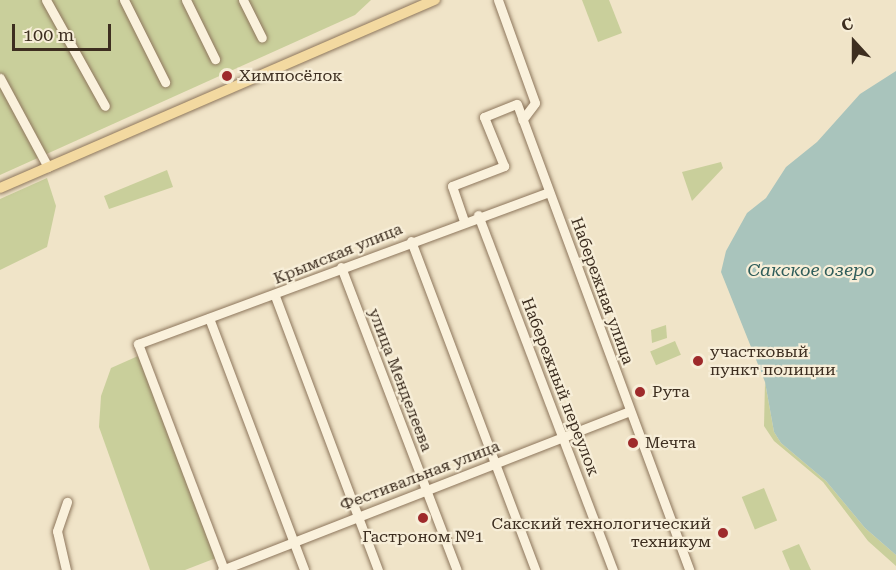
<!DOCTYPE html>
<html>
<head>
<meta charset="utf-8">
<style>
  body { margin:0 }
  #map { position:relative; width:896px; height:570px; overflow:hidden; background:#f0e4c8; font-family:"Roboto Serif",serif }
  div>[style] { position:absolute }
  .green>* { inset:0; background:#c9cf9b; transform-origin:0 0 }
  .water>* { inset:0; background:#a9c4bc }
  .roads { filter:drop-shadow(0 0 2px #8d765c) drop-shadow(0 0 2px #8d765c) }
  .minor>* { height:9px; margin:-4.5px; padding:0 4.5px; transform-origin:4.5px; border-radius:4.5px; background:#faf1dc }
  .major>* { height:10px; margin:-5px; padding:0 5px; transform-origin:5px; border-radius:5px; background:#f3d9a0 }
  .dots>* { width:16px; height:16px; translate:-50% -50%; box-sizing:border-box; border:3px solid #f7eed8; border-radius:50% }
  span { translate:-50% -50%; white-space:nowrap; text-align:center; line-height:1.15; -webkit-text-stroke:4.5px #f7eed8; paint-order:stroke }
  .poi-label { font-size:16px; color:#3d2e20 }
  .left { translate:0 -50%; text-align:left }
  .right { translate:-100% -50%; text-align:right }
  .street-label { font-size:16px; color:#3d2e20 }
  .water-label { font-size:18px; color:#2f5d5a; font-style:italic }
  .north { position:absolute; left:824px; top:12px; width:60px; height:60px; -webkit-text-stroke:4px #f7eed8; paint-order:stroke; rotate:339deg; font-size:16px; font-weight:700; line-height:24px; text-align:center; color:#3d2e20 }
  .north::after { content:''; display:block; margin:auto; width:21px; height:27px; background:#3d2e20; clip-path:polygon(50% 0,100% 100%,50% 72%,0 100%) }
  .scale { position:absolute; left:12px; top:24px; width:99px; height:27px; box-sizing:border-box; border:3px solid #3d2e20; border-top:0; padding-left:8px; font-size:18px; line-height:21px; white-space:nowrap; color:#3d2e20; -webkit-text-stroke:4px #f7eed8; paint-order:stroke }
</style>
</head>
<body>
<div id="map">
  <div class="green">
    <div style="clip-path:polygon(0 0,371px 0,355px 15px,0 175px)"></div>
    <div style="clip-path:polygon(582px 0,609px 0,622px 33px,598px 42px)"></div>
    <div style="clip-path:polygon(721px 162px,723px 168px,692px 201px,682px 172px)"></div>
    <div style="clip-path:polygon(167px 170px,173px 187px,109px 209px,104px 196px)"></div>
    <div style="clip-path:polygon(47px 178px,56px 206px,47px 247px,0 270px,0 199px)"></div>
    <div style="clip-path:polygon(666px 325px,667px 338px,652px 343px,651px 330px)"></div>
    <div style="left:675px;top:341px;width:15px;height:27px;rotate:67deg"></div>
    <div style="clip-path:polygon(138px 356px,216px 558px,185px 570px,150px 570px,99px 427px,101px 396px,111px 368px)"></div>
    <div style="clip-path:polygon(765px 382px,774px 432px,781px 443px,826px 481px,865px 528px,896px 555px,896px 566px,868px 541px,823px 482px,774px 441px,764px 426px)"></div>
    <div style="left:764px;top:488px;width:35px;height:24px;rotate:68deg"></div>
    <div style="clip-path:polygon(799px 544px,811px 570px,790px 570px,782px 551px)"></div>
  </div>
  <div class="water">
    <div style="clip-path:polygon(896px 71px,896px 555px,865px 528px,826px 481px,781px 443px,774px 432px,765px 382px,721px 272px,726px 251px,747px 213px,766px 198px,786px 167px,817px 142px,860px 94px)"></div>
  </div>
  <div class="roads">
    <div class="minor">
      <div style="left:46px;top:0;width:121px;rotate:60.9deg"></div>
      <div style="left:124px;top:0;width:92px;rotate:63.4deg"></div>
      <div style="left:186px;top:0;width:66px;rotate:63.8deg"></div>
      <div style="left:243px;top:0;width:42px;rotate:63.4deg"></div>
      <div style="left:498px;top:0;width:109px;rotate:70.2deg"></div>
      <div style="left:535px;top:103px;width:21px;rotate:127deg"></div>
      <div style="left:0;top:78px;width:101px;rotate:61.7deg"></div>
      <div style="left:478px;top:215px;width:380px;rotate:69.2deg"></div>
      <div style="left:464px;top:221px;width:37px;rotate:-109deg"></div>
      <div style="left:452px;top:186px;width:56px;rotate:-21deg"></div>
      <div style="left:504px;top:166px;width:53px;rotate:-112.2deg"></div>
      <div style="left:484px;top:117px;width:35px;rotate:-22deg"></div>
      <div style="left:517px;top:104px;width:497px;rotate:69.7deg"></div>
      <div style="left:411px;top:241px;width:352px;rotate:69.3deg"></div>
      <div style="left:341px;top:267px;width:324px;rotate:69.1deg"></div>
      <div style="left:275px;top:296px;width:293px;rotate:69.4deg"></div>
      <div style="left:209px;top:318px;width:269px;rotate:69.3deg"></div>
      <div style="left:66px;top:570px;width:40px;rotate:-103deg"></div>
      <div style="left:57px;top:531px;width:31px;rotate:-71deg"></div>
      <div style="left:222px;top:570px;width:437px;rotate:-21.3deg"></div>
      <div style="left:224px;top:570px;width:242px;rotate:-110.8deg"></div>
      <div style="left:138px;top:344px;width:438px;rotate:-20.3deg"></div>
    </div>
    <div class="major">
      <div style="left:0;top:188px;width:474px;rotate:-23.4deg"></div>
    </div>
  </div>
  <div class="dots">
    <div style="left:227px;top:76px;background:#9e2a2b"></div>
    <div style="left:698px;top:361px;background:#9e2a2b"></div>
    <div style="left:640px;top:392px;background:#9e2a2b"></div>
    <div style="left:633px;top:443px;background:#9e2a2b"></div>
    <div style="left:423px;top:518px;background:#9e2a2b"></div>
    <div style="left:723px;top:533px;background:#9e2a2b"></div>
  </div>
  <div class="poi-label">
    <span class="left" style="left:239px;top:76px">Химпосёлок</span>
    <span class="left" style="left:710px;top:361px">участковый<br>пункт полиции</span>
    <span class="left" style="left:652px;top:392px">Рута</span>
    <span class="left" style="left:645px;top:443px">Мечта</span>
    <span class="right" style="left:711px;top:533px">Сакский технологический<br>техникум</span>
    <span style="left:423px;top:537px">Гастроном №1</span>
  </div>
  <div class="street-label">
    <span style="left:338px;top:254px;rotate:-22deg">Крымская улица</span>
    <span style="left:602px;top:291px;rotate:70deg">Набережная улица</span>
    <span style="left:400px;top:380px;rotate:69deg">улица Менделеева</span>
    <span style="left:560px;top:387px;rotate:69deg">Набережный переулок</span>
    <span style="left:420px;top:476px;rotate:-21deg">Фестивальная улица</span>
  </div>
  <div class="water-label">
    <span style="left:811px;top:270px">Сакское озеро</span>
  </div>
  <div class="north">С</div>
  <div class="scale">100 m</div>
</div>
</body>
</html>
